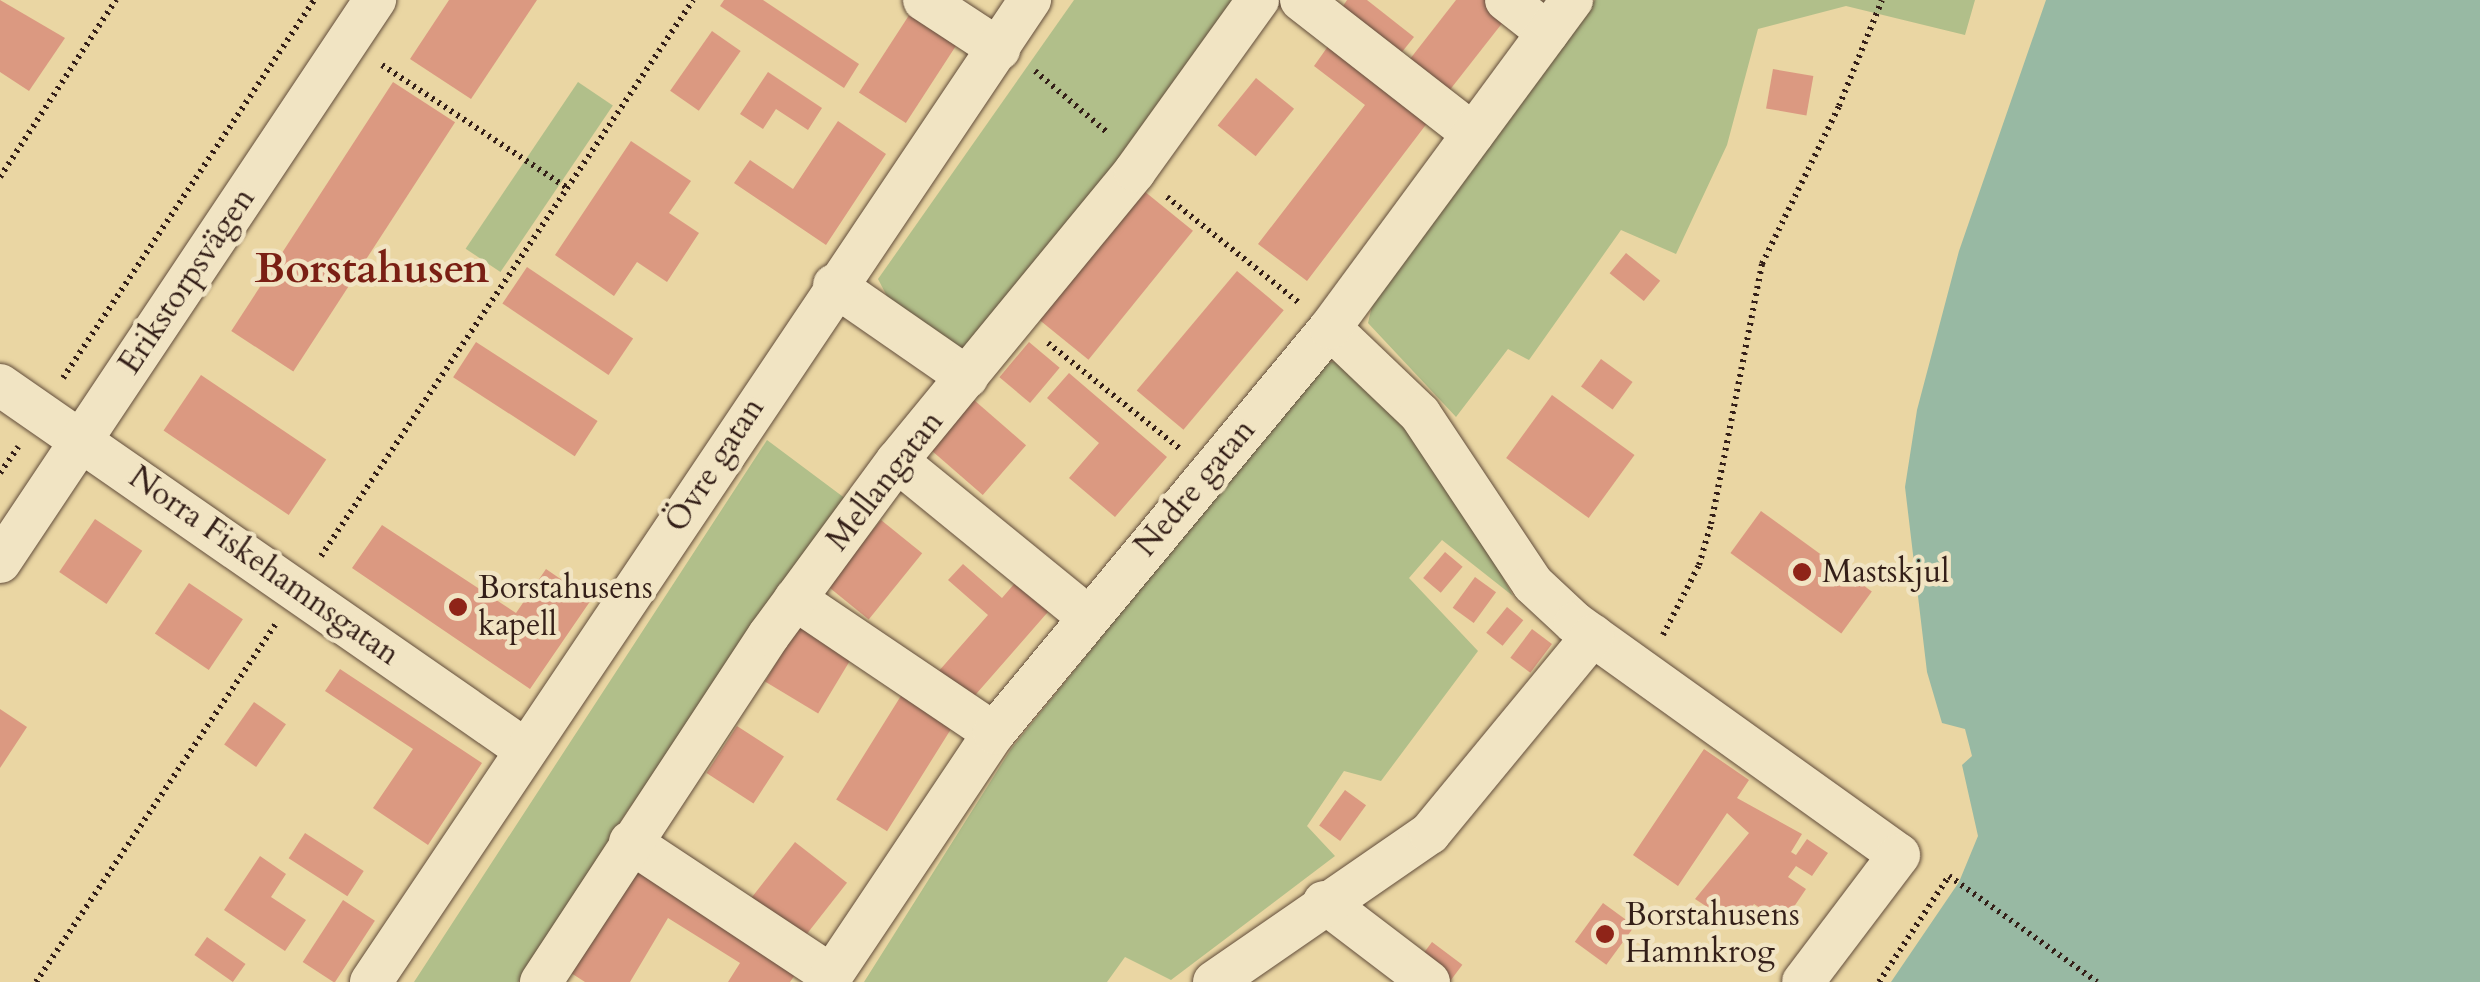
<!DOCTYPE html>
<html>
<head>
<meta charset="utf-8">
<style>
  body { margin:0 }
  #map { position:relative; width:2480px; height:982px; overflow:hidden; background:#ead6a3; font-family:Cardo,serif }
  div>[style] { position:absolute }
  .green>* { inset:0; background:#b1bf8a; transform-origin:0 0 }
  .water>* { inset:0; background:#98b9a3 }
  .building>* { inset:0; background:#db9981; transform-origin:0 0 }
  .path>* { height:6px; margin-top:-3px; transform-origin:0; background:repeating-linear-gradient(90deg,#341f18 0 2.5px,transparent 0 7.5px) }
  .roads { filter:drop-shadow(0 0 2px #624d3b) drop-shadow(0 0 2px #624d3b) }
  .minor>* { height:42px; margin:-21px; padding:0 21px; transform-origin:21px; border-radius:21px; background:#f1e4c3 }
  .dots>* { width:28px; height:28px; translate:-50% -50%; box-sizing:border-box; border:5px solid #f1e4c3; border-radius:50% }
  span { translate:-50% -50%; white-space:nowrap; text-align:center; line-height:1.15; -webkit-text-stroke:9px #f1e4c3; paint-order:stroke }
  .street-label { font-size:32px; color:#341f18 }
  .poi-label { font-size:32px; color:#341f18 }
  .left { translate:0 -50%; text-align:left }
  .district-label { font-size:42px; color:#7a1f14; font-weight:700 }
</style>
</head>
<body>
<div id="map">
  <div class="green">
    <div style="clip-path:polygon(1074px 0,1237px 0,988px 342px,964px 351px,890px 302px,878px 279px)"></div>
    <div style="clip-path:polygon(1595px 0,1975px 0,1965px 35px,1846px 6px,1758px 29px,1727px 145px,1676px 254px,1621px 230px,1529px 360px,1508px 349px,1456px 417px,1368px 323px,1375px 293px)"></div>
    <div style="left:578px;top:82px;width:42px;height:201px;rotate:34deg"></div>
    <div style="clip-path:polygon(1342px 361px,1372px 383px,1469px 515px,1513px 596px,1442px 540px,1409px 578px,1478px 651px,1381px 781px,1344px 771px,1307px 826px,1335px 856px,1171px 980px,1125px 957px,1107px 982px,864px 982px,1011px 749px,1322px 363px)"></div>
    <div style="clip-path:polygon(767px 440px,846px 499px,626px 813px,518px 982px,414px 982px)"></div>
  </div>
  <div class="water">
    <div style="clip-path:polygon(2046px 0,2480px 0,2480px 982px,1891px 982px,1959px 882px,1978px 836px,1962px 765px,1972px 756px,1965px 729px,1942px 723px,1927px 672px,1905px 487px,1917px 410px,1959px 251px)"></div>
  </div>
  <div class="building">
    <div style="clip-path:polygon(0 0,65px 38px,29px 91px,0 72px)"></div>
    <div style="clip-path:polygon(449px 0,537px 0,471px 99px,410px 59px)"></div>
    <div style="clip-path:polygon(724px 0,763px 0,859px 64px,844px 88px,720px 6px)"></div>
    <div style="clip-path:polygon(1347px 0,1367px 0,1414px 37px,1398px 57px,1339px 12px)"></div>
    <div style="clip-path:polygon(1456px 0,1486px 0,1507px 17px,1449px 91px,1410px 59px)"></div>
    <div style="left:915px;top:6px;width:56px;height:103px;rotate:33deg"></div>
    <div style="left:712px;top:31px;width:35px;height:73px;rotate:35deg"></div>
    <div style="clip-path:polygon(1331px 42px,1431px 118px,1307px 281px,1258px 244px,1365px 105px,1314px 66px)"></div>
    <div style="left:1773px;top:69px;width:41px;height:40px;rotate:10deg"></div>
    <div style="clip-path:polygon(768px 72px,822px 108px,808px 130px,776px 109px,763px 129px,740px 114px)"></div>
    <div style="left:1256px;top:78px;width:49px;height:61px;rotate:39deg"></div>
    <div style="left:393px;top:82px;width:74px;height:297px;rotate:33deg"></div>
    <div style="clip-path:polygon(838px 121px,886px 154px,826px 245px,734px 183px,750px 160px,793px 189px)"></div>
    <div style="clip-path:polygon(631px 141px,691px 181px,669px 213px,699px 233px,667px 282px,637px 262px,614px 296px,555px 255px)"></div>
    <div style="left:1144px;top:191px;width:63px;height:166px;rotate:39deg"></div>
    <div style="left:1626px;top:253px;width:44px;height:26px;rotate:39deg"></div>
    <div style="left:527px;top:267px;width:128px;height:44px;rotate:34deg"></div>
    <div style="left:1237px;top:271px;width:61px;height:156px;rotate:40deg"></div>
    <div style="left:476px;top:342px;width:145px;height:42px;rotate:33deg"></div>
    <div style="left:1029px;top:342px;width:40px;height:46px;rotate:40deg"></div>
    <div style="left:1601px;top:359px;width:39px;height:34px;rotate:36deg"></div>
    <div style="clip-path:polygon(1069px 373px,1167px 457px,1115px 517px,1069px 478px,1099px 443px,1047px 398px)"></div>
    <div style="left:201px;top:375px;width:151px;height:67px;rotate:34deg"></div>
    <div style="left:1552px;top:395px;width:102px;height:78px;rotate:36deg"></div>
    <div style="left:974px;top:400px;width:69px;height:66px;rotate:41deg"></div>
    <div style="left:1761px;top:511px;width:137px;height:52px;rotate:36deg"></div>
    <div style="left:95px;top:519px;width:57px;height:64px;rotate:34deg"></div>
    <div style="left:881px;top:520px;width:53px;height:85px;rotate:39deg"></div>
    <div style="clip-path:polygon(382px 525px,516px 613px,546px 569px,591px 600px,530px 689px,352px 568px)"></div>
    <div style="left:1445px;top:552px;width:23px;height:34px;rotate:40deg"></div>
    <div style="clip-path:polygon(963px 564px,1002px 598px,1021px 576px,1054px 605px,970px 701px,938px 672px,988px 615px,948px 580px)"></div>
    <div style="left:1475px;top:577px;width:26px;height:38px;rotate:36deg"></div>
    <div style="left:189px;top:583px;width:65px;height:61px;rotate:34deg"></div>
    <div style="left:1507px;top:607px;width:21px;height:33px;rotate:39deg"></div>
    <div style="left:799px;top:625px;width:62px;height:66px;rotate:31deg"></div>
    <div style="left:1532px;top:629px;width:25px;height:36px;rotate:37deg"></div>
    <div style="clip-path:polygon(340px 669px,482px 763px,428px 845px,373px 808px,413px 749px,325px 691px)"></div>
    <div style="left:904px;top:691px;width:60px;height:128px;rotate:32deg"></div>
    <div style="left:254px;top:702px;width:39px;height:52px;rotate:35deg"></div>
    <div style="clip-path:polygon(0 709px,27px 727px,0 768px)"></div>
    <div style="left:737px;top:726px;width:56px;height:56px;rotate:33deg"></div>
    <div style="clip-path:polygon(1704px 749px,1749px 780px,1737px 798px,1802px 834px,1791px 852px,1796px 855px,1807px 839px,1828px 853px,1812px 876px,1796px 866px,1788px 877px,1806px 889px,1783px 923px,1754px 904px,1738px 927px,1695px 899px,1749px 833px,1727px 813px,1678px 886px,1633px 855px)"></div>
    <div style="left:1345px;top:790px;width:26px;height:44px;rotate:36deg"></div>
    <div style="left:305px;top:833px;width:70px;height:30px;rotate:33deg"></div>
    <div style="left:795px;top:842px;width:66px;height:71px;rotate:38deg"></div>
    <div style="clip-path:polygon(260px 856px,286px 874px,271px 897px,306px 920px,285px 951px,224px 910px)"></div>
    <div style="clip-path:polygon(635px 865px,799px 969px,790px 982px,728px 982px,740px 963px,668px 918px,630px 982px,585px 982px,571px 973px)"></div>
    <div style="left:343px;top:900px;width:38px;height:74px;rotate:33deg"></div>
    <div style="left:1603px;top:903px;width:39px;height:48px;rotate:36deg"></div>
    <div style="left:207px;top:937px;width:47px;height:22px;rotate:35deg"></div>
    <div style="left:1432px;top:942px;width:38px;height:24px;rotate:37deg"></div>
  </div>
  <div class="path">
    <div style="left:382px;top:65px;width:222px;rotate:33.6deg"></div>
    <div style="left:1035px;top:71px;width:97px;rotate:40.4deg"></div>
    <div style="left:0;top:177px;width:212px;rotate:-56.8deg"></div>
    <div style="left:1167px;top:197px;width:168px;rotate:38.7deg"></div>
    <div style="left:1048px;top:343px;width:168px;rotate:38.7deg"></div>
    <div style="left:63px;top:378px;width:454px;rotate:-56.4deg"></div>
    <div style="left:0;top:473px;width:32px;rotate:-55deg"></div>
    <div style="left:321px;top:556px;width:669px;rotate:-56.21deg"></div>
    <div style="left:1663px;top:635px;width:79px;rotate:-62.8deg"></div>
    <div style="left:1699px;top:565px;width:43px;rotate:-73.7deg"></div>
    <div style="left:1711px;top:524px;width:265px;rotate:-78.9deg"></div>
    <div style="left:1762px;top:264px;width:176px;rotate:-64deg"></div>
    <div style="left:1839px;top:106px;width:114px;rotate:-67.9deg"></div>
    <div style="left:36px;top:982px;width:430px;rotate:-56.2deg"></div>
    <div style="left:1879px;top:982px;width:127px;rotate:-56.6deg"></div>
    <div style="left:1949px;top:876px;width:182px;rotate:35.6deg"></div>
  </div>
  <div class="roads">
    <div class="minor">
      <div style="left:924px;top:0;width:90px;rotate:33.2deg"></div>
      <div style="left:1301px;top:0;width:218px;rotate:37.9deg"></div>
      <div style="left:1506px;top:0;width:53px;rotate:38.2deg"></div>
      <div style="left:834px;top:285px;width:162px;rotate:34.7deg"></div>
      <div style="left:1330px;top:328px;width:124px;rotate:43.7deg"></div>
      <div style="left:1420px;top:414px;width:204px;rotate:56.4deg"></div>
      <div style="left:1533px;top:584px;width:57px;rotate:42.9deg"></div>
      <div style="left:1575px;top:623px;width:398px;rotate:35.6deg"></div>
      <div style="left:1899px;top:855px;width:159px;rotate:127.1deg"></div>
      <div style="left:0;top:385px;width:640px;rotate:34.76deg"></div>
      <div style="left:897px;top:461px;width:245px;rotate:39.2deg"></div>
      <div style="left:0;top:562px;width:676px;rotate:-56.29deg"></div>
      <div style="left:795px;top:599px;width:240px;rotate:34deg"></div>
      <div style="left:630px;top:842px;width:241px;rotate:33.5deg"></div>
      <div style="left:1324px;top:902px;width:132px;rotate:37.3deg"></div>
      <div style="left:371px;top:982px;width:1183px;rotate:-56.14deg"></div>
      <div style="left:541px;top:982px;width:415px;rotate:-56.7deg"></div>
      <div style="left:769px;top:635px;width:216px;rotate:-53.7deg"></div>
      <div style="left:897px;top:461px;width:375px;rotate:-50.6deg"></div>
      <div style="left:1135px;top:171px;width:211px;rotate:-54.3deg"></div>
      <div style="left:827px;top:982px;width:300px;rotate:-56.2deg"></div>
      <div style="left:994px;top:733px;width:526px;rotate:-50.32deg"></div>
      <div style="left:1330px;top:328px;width:408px;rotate:-53.6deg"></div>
      <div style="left:1214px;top:982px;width:262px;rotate:-34.6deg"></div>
      <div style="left:1430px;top:833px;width:256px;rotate:-50.5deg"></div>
    </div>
  </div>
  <div class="dots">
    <div style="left:1802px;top:572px;background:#8f2418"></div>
    <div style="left:458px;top:607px;background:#8f2418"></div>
    <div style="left:1605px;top:934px;background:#8f2418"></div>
  </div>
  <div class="street-label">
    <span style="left:187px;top:281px;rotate:-56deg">Erikstorpsvägen</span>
    <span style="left:715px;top:465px;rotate:-57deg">Övre gatan</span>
    <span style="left:885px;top:481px;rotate:-52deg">Mellangatan</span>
    <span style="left:1195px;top:488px;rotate:-50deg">Nedre gatan</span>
    <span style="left:264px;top:566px;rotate:35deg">Norra Fiskehamnsgatan</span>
  </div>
  <div class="poi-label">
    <span class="left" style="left:1822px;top:572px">Mastskjul</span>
    <span class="left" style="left:478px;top:607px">Borstahusens<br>kapell</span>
    <span class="left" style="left:1625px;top:934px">Borstahusens<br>Hamnkrog</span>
  </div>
  <div class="district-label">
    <span style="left:372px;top:269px">Borstahusen</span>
  </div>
</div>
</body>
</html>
